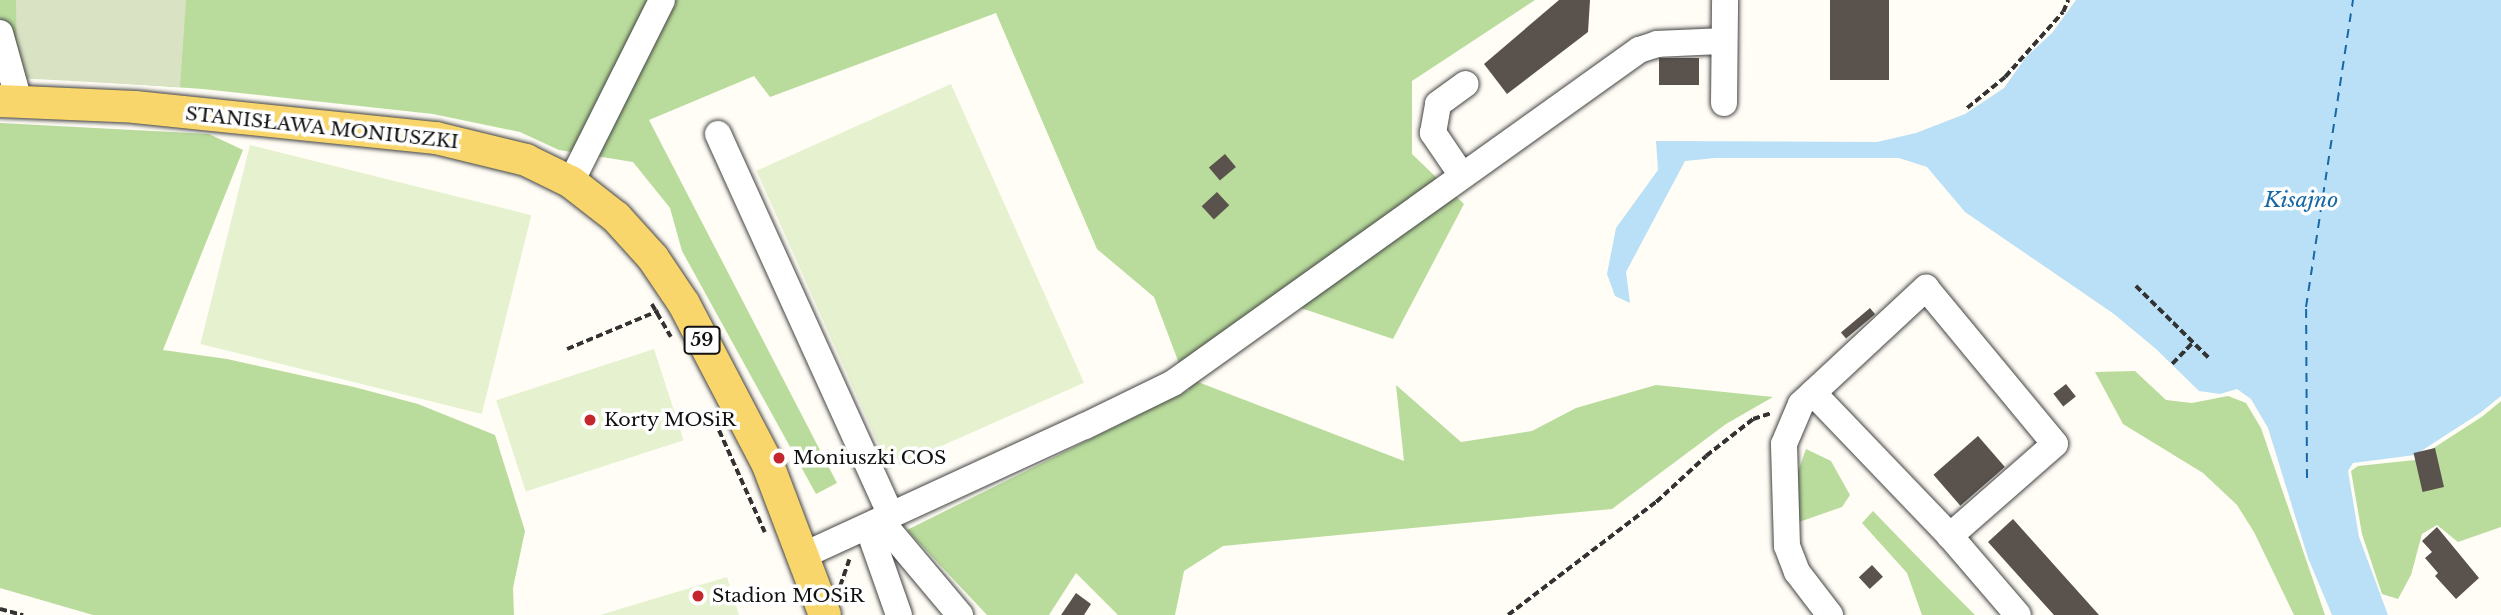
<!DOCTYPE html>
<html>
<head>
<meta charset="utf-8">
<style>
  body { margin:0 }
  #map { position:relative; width:2501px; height:615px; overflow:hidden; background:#fffdf5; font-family:"Libre Baskerville",serif }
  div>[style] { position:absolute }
  .forest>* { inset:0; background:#b9dc9c }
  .cemetery>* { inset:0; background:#d9e3c4 }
  .pitch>* { inset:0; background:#e6f2cf; transform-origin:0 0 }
  .water>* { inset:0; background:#b9e0f7 }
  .ferry>* { height:2px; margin-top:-1px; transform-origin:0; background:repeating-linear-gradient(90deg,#1768a6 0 9px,transparent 0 16px) }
  .building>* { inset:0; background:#5a524d; transform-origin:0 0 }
  .path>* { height:3.5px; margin-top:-1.75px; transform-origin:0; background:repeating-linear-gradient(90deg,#333 0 7px,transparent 0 10.5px) }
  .roads { filter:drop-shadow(0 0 2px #444) drop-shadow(0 0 2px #444) }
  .minor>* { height:26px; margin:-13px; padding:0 13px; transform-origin:13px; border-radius:13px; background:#fff }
  .major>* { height:32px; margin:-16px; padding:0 16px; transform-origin:16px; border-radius:16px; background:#f9d66b }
  .dots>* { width:19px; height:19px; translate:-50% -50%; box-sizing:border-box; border:4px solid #fff; border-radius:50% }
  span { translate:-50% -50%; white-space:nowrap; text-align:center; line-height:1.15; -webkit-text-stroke:7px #fff; paint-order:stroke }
  .shield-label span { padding:2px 5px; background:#fff; border:2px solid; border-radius:5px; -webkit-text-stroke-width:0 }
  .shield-label { font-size:18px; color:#111; font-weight:700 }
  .street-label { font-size:19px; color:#111 }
  .poi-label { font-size:19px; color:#111 }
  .left { translate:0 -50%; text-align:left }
  .water-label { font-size:21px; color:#1768a6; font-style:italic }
</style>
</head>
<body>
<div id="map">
  <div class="forest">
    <div style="clip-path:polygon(0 0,1535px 0,1412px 81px,1412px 154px,1464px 204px,1393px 339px,1295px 306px,1198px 382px,1404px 461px,1396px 385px,1461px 442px,1532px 431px,1576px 408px,1656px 385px,1773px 397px,1726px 424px,1612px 509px,1223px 546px,1184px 571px,1175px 615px,1118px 615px,1076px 573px,1049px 615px,987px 615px,907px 530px,1189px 390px,1154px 297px,1097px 249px,996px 13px,770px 97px,754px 76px,649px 120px,837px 483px,816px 494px,682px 251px,670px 208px,633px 162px,559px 150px,520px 132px,433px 114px,203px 89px,0 75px)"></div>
    <div style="clip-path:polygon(0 123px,209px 134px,243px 150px,163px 350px,227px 359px,354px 387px,418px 404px,495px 435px,525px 531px,513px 588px,514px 615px,93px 615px,0 588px)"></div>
    <div style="clip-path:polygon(2135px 371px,2166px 400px,2192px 403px,2228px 396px,2246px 403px,2261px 428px,2325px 615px,2294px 615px,2254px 532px,2237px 505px,2203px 473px,2123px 424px,2095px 372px)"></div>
    <div style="clip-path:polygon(2501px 401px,2501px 527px,2458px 542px,2437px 525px,2422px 534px,2411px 575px,2398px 599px,2382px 594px,2362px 534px,2351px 471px,2358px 466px,2415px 460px,2483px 416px)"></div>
    <div style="clip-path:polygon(1806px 449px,1831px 461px,1850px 495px,1842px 507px,1799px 522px,1794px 483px)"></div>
    <div style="clip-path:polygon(1873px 511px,1938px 578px,1975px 615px,1922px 615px,1907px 573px,1862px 523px)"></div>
  </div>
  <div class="cemetery">
    <div style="clip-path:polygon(16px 0,186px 0,180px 87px,17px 78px)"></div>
  </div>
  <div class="pitch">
    <div style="left:951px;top:84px;width:327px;height:213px;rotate:66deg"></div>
    <div style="left:250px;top:145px;width:290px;height:205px;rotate:14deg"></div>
    <div style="left:654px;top:349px;width:96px;height:166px;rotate:72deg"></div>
    <div style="clip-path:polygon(727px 577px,739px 615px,600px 615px)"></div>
  </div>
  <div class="water">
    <div style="clip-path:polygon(2076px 0,2501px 0,2501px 396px,2480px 413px,2415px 455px,2353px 463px,2348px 471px,2359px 537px,2388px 615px,2332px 615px,2308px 558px,2268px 428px,2251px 399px,2237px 389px,2220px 394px,2199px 391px,2156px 349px,2114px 314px,1965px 212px,1927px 167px,1899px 158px,1715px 158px,1685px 161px,1626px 272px,1630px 303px,1615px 296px,1607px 274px,1616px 228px,1658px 170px,1656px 141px,1877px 142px,1916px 133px,1965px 114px,2004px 88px,2026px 57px,2052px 33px)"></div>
  </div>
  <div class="ferry">
    <div style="left:2307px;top:478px;width:171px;rotate:-90.3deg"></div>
    <div style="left:2306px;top:307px;width:311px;rotate:-81.3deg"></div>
  </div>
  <div class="building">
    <div style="clip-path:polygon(1559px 0,1590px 0,1588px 32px,1507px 94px,1484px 64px)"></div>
    <div style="left:1830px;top:0;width:59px;height:80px"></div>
    <div style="left:1699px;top:58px;width:27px;height:40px;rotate:90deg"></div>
    <div style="left:1225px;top:154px;width:17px;height:21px;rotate:50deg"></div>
    <div style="left:1217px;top:192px;width:18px;height:21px;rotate:47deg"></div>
    <div style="left:1870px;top:308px;width:8px;height:38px;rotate:50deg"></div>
    <div style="left:2066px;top:384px;width:16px;height:16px;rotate:52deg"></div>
    <div style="left:1978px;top:436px;width:41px;height:59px;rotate:49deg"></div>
    <div style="left:2435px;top:448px;width:40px;height:22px;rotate:77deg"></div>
    <div style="clip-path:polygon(2013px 519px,2099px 615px,2054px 615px,1988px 542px)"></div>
    <div style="clip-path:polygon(2437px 527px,2479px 578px,2456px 599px,2435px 576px,2438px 573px,2425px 558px,2432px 552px,2422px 541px)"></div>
    <div style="left:1872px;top:565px;width:16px;height:18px;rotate:47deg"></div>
    <div style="clip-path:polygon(1076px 593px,1091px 604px,1084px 615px,1061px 615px)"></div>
  </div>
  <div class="path">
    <div style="left:1967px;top:108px;width:49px;rotate:-39.2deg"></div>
    <div style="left:2005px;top:77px;width:87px;rotate:-48.3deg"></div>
    <div style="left:2063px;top:12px;width:13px;rotate:-67deg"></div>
    <div style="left:2136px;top:286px;width:104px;rotate:44.6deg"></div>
    <div style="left:652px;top:304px;width:38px;rotate:60deg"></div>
    <div style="left:567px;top:349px;width:99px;rotate:-22.7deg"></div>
    <div style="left:2172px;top:364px;width:30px;rotate:-46deg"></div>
    <div style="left:715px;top:421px;width:122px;rotate:65.8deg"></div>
    <div style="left:840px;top:586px;width:28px;rotate:-71deg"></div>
    <div style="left:0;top:609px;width:24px;rotate:15deg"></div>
    <div style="left:1508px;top:615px;width:186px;rotate:-37.4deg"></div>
    <div style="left:1656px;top:502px;width:68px;rotate:-42.6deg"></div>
    <div style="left:1706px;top:456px;width:60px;rotate:-38.2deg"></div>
    <div style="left:1753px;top:419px;width:20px;rotate:-18deg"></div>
  </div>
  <div class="roads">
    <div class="minor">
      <div style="left:0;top:33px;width:71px;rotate:74.4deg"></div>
      <div style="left:1724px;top:103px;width:103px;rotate:-89.4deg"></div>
      <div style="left:718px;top:134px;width:419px;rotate:65.6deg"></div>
      <div style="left:1461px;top:174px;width:50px;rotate:-124.3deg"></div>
      <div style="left:1433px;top:133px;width:29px;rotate:-80deg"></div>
      <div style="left:1438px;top:104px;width:34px;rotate:-36deg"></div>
      <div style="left:571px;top:182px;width:203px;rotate:-63.4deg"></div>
      <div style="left:1813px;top:393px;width:198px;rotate:46.2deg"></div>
      <div style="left:1950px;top:536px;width:104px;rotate:49.3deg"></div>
      <div style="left:881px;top:521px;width:123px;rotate:50deg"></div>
      <div style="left:868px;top:527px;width:93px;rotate:70.6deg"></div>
      <div style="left:802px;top:556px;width:311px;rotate:-24.7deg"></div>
      <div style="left:1085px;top:426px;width:98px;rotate:-26deg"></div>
      <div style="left:1173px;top:383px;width:573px;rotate:-35.55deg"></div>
      <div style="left:1639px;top:50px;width:19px;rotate:-18deg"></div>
      <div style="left:1657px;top:44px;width:67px;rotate:-2.6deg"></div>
      <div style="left:1830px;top:615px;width:54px;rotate:-127.5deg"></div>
      <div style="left:1797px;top:572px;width:28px;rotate:-111deg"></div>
      <div style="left:1787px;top:546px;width:102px;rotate:-91.7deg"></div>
      <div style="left:1784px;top:444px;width:43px;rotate:-67deg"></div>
      <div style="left:1801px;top:404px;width:171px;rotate:-42.9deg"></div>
      <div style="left:1926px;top:288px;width:202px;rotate:50.4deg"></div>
      <div style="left:2055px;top:444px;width:140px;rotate:138.8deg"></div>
    </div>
    <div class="major">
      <div style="left:0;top:101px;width:135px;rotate:2.5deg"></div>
      <div style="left:135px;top:107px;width:303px;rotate:5.9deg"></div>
      <div style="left:436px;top:138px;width:93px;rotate:13.7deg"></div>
      <div style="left:526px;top:160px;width:50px;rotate:26.1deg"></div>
      <div style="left:571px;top:182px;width:57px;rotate:37.9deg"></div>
      <div style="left:616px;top:217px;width:55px;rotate:47.9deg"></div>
      <div style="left:653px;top:258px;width:55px;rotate:56deg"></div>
      <div style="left:684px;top:304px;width:182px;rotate:62.4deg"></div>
      <div style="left:768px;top:465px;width:160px;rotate:69.2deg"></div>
    </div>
  </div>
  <div class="dots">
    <div style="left:590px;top:420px;background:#c4262e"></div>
    <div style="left:779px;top:458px;background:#c4262e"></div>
    <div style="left:698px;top:596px;background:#c4262e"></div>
  </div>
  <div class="shield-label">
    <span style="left:702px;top:340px">59</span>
  </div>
  <div class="street-label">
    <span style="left:322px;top:128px;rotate:6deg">STANISŁAWA MONIUSZKI</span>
  </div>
  <div class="poi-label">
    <span class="left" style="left:604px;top:420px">Korty MOSiR</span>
    <span class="left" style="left:793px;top:458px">Moniuszki COS</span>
    <span class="left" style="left:712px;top:596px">Stadion MOSiR</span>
  </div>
  <div class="water-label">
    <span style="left:2301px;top:200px">Kisajno</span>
  </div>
</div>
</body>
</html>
